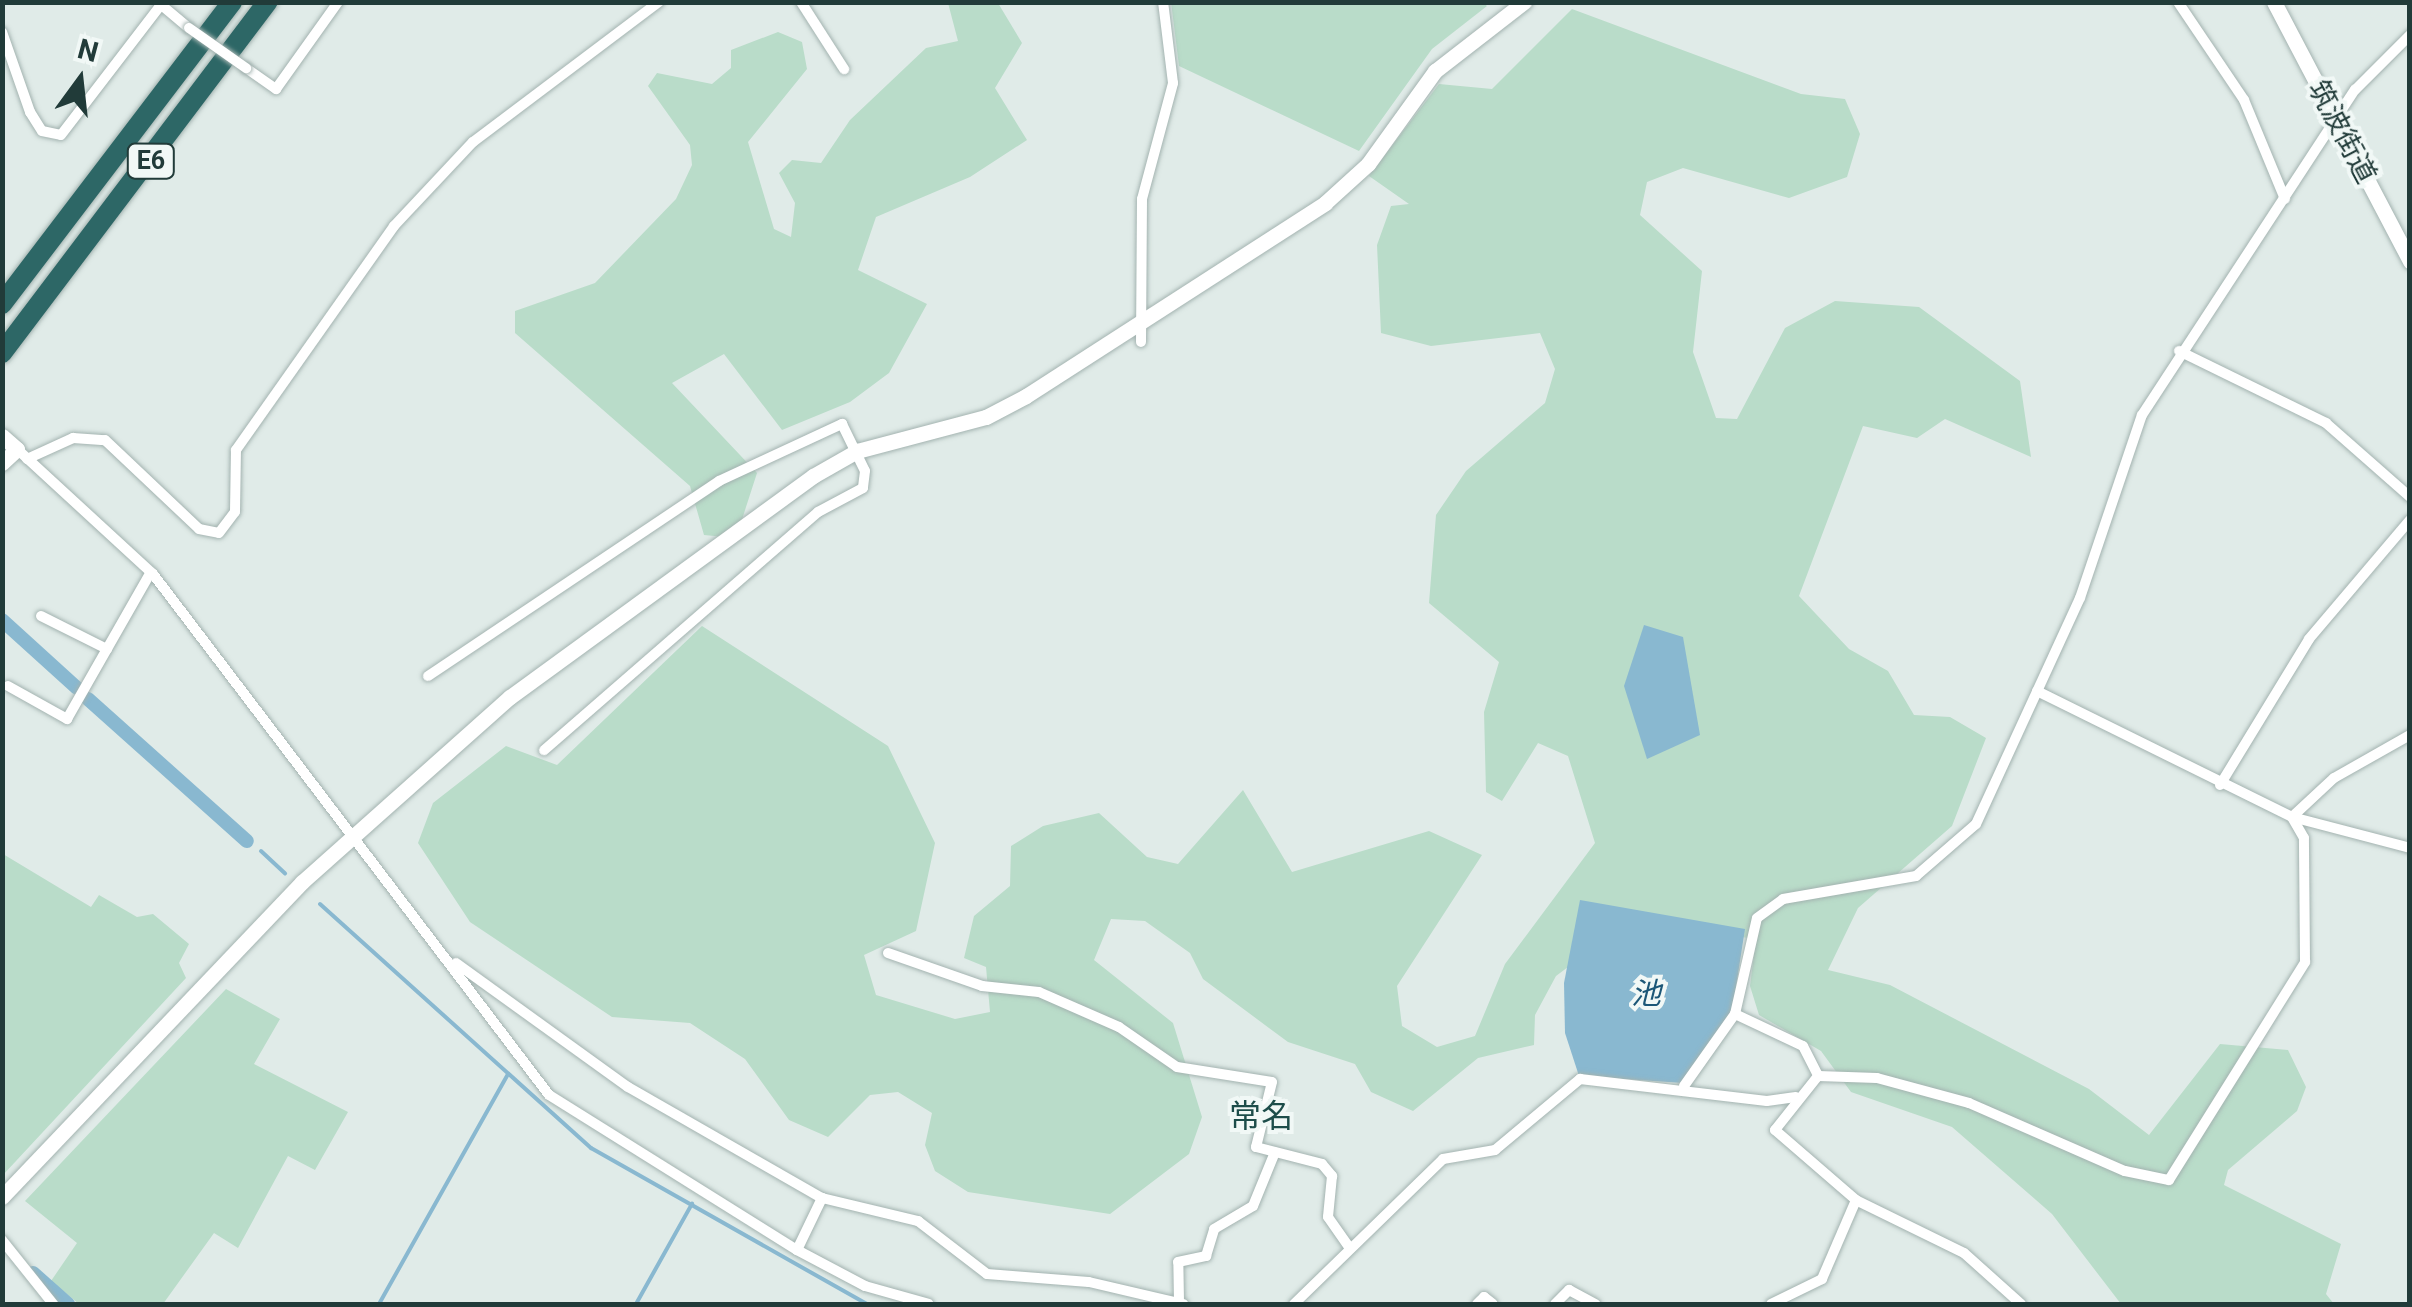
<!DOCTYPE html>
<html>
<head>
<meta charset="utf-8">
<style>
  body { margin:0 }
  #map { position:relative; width:2412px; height:1307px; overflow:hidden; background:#e0ebe8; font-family:Roboto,"Noto Sans JP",sans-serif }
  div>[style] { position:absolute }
  .green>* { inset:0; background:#b9dcc9 }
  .water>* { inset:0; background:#89b8d0 }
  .stream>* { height:4px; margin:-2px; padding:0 2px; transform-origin:2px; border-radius:2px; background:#89b8d0 }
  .canal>* { height:14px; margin:-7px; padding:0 7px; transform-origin:7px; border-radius:7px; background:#89b8d0 }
  .roads { filter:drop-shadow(0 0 2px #a3b3b0) drop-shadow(0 0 2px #a3b3b0) }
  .street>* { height:10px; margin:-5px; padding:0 5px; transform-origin:5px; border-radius:5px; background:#fff }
  .secondary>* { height:15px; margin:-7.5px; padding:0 7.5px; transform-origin:7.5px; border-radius:7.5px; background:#fff }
  .highway>* { height:20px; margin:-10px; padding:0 10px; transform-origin:10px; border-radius:10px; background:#2d6766 }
  .bridges { filter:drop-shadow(0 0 2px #a3b3b0) drop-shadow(0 0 2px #a3b3b0) }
  .street-bridge>* { height:10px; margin:-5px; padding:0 5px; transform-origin:5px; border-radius:5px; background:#fff }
  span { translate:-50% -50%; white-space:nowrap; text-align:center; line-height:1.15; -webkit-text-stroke:8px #f1f8f6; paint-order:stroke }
  .shield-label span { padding:2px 8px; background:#f1f8f6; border:2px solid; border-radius:8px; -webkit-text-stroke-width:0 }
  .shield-label { font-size:25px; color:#213b39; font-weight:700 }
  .street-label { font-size:28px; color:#213b39 }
  .water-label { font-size:30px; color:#1c5777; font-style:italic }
  .quarter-label { font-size:32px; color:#1d4d4a }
  .frame { position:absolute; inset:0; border:5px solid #213b39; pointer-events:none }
  .north { position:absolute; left:30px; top:30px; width:100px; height:100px; -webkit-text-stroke:8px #f1f8f6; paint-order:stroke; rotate:15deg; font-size:28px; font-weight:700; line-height:40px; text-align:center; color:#213b39 }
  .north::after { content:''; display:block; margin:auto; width:35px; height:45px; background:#213b39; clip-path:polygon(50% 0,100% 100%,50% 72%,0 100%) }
</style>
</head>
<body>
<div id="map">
  <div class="green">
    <div style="clip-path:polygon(1171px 2px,1482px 2px,1487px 6px,1432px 49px,1359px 151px,1179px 66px)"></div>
    <div style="clip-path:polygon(948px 3px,998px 3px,1022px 43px,995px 88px,1027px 140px,970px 177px,876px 217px,858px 270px,927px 304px,889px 373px,850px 402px,782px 430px,724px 354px,672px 383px,757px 473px,736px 538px,704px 535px,690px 486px,515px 333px,515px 311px,595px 283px,676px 199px,692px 165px,690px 145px,648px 86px,657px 73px,712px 84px,731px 68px,731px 50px,778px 32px,802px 42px,807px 69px,748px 142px,774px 229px,791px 237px,795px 203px,779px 173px,792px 160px,821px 163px,850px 120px,926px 48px,958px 41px)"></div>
    <div style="clip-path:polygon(1572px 9px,1801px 94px,1845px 99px,1860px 134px,1847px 177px,1789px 198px,1683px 168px,1647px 182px,1640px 215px,1702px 271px,1693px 352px,1716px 418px,1737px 419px,1785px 328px,1835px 301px,1919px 307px,2020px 381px,2031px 457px,1945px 419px,1917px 438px,1863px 426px,1799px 596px,1849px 649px,1888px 671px,1914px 715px,1950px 717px,1986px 738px,1952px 826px,1858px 908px,1828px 970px,1890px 985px,2089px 1089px,2149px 1135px,2220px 1044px,2288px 1050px,2306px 1087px,2297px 1111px,2228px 1170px,2224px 1185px,2341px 1244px,2326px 1294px,2334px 1304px,2121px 1304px,2052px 1214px,1952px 1127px,1851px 1092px,1821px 1051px,1759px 1015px,1750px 986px,1756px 939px,1696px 931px,1604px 940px,1556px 976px,1535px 1015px,1534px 1045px,1478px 1058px,1413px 1111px,1371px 1092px,1355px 1064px,1288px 1042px,1203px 979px,1190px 953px,1145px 921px,1111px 919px,1094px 960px,1173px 1023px,1202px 1117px,1189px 1154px,1110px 1214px,968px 1192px,935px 1171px,925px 1145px,932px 1113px,898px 1092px,870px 1095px,828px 1137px,789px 1120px,745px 1059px,690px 1023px,612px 1017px,470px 922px,418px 843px,433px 803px,506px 746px,557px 765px,702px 626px,888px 746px,935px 843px,916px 931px,864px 955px,876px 995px,955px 1019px,990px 1012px,986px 967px,964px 958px,974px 916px,1010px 886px,1011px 846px,1043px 826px,1099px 813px,1147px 857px,1178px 864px,1243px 790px,1292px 872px,1429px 831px,1482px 855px,1397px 986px,1402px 1026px,1437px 1047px,1475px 1036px,1505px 964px,1595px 843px,1568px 756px,1538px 743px,1502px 801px,1486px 792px,1484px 712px,1499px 662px,1429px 603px,1436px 515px,1466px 471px,1545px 403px,1555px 369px,1540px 333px,1431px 346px,1381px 333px,1377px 245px,1391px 206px,1409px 204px,1369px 176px,1439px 84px,1492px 89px)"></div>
    <div style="clip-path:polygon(3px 854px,91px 907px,99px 895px,137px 917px,153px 914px,189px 944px,179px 963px,186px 978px,3px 1175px)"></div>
    <div style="clip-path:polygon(226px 989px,280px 1019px,254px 1064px,348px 1112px,315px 1170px,288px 1156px,238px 1248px,214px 1233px,163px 1304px,79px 1304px,51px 1281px,77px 1243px,25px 1201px)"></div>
  </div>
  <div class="water">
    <div style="clip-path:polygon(1644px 625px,1683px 637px,1700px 735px,1647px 759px,1624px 686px)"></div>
    <div style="clip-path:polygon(1580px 900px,1745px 929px,1732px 1013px,1683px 1083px,1579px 1076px,1565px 1033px,1564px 983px)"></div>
  </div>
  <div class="stream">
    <div style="left:261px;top:851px;width:33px;rotate:43deg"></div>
    <div style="left:320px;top:904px;width:365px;rotate:42deg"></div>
    <div style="left:591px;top:1148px;width:317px;rotate:29.5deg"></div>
    <div style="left:379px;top:1304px;width:264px;rotate:-60.7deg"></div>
    <div style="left:636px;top:1304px;width:115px;rotate:-60.8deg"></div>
  </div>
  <div class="canal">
    <div style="left:2px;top:620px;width:101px;rotate:42.2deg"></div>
    <div style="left:88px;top:699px;width:213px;rotate:41.8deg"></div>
    <div style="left:33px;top:1273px;width:47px;rotate:41.5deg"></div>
  </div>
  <div class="roads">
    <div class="street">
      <div style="left:801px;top:2px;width:80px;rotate:57.3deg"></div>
      <div style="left:2178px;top:2px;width:118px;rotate:56deg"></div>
      <div style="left:2244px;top:100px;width:107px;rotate:67.5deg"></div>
      <div style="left:159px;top:3px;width:39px;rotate:40deg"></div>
      <div style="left:2px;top:32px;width:85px;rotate:70.7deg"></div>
      <div style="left:30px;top:112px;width:22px;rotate:58deg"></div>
      <div style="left:42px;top:131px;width:19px;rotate:12deg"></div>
      <div style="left:61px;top:135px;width:168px;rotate:-52.5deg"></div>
      <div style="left:246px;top:68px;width:37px;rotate:35deg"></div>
      <div style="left:276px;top:89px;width:107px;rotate:-54.5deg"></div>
      <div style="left:1141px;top:342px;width:143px;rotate:-89.6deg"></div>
      <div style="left:1142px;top:199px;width:120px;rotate:-75deg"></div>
      <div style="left:1173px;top:83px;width:82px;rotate:-97deg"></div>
      <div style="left:2179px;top:351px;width:164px;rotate:26.1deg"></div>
      <div style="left:2326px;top:423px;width:112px;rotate:41.4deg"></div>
      <div style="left:17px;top:449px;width:185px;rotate:42.6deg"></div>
      <div style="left:153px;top:574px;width:654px;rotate:52.76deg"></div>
      <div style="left:549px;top:1095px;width:292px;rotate:32deg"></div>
      <div style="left:797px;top:1250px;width:77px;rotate:27.9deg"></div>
      <div style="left:865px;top:1286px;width:66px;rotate:15.7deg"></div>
      <div style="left:27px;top:459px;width:51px;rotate:-24.5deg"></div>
      <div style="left:73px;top:438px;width:32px;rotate:4deg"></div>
      <div style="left:105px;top:440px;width:129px;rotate:43.4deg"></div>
      <div style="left:199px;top:529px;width:20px;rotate:11deg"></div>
      <div style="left:219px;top:533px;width:26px;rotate:-53deg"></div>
      <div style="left:235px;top:512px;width:62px;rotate:-89.1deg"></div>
      <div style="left:236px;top:450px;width:274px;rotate:-54.8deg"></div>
      <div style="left:394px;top:226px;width:115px;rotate:-46.8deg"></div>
      <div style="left:473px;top:142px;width:233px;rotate:-37deg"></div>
      <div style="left:41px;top:616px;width:74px;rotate:26.6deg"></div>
      <div style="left:428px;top:676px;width:350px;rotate:-33.8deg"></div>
      <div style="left:719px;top:481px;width:136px;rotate:-24.9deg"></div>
      <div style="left:842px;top:424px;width:52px;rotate:63.9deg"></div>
      <div style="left:865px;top:471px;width:17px;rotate:97deg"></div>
      <div style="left:863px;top:488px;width:51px;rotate:151.9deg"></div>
      <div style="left:818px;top:512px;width:363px;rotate:139deg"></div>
      <div style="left:8px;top:686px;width:68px;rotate:29.2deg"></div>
      <div style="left:67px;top:719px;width:169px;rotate:-60.3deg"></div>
      <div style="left:2037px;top:691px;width:284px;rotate:26.3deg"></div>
      <div style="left:2292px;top:817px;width:122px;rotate:14.7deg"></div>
      <div style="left:2220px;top:785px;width:171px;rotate:-58.6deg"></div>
      <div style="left:2309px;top:639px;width:156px;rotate:-49.7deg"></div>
      <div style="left:2292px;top:817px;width:57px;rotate:-42.9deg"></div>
      <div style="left:2334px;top:778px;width:87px;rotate:-29.5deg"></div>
      <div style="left:888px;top:953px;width:100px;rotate:19.3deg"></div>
      <div style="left:982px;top:986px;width:57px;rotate:6deg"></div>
      <div style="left:1039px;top:992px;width:87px;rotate:23.6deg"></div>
      <div style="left:1119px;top:1027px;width:70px;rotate:34.6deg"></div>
      <div style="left:1177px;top:1067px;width:96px;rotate:9deg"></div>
      <div style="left:1272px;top:1082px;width:67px;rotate:103.8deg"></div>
      <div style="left:1256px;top:1147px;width:68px;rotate:14.4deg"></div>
      <div style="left:1322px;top:1164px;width:16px;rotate:50deg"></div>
      <div style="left:1332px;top:1176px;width:41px;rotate:95.6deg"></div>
      <div style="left:1328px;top:1217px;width:38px;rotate:55deg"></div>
      <div style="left:456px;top:963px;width:212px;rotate:35.8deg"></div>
      <div style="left:628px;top:1087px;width:224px;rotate:29.8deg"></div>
      <div style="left:822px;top:1198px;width:99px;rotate:13.5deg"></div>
      <div style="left:918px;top:1221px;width:87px;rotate:37.5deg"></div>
      <div style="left:987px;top:1274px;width:102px;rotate:4.5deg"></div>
      <div style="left:1089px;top:1282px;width:97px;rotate:13.2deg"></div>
      <div style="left:1735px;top:1014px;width:75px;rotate:25.2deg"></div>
      <div style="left:1803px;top:1046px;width:34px;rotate:63deg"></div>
      <div style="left:1684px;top:1086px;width:88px;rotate:-54.7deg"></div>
      <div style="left:1735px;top:1014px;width:98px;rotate:-77.1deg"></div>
      <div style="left:1757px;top:918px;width:32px;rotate:-36deg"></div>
      <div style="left:1783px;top:899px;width:135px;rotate:-9.8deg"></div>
      <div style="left:1916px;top:876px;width:79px;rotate:-40.9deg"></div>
      <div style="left:1976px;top:824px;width:249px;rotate:-65.3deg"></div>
      <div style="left:2080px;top:598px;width:193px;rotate:-71.3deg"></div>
      <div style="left:2142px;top:415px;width:389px;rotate:-56.8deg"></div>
      <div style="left:2355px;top:90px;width:78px;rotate:-45deg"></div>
      <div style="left:2px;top:1240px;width:82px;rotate:51.4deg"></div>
      <div style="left:797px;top:1250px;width:58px;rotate:-64.3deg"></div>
      <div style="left:1179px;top:1301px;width:39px;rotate:-91deg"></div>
      <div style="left:1178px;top:1262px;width:29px;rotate:-12deg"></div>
      <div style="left:1206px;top:1256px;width:28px;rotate:-73deg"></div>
      <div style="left:1214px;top:1229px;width:45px;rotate:-30.5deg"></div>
      <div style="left:1253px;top:1206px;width:58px;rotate:-67.8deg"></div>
      <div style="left:1294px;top:1304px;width:208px;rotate:-44.2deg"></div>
      <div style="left:1443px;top:1159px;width:53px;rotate:-9.8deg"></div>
      <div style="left:1495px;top:1150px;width:111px;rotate:-39.9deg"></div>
      <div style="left:1580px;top:1079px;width:188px;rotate:6.7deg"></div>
      <div style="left:1767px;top:1101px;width:29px;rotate:-8deg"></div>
      <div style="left:1477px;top:1304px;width:10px;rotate:-45deg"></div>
      <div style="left:1484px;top:1297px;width:11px;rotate:38deg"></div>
      <div style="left:1555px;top:1304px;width:20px;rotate:-45deg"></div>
      <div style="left:1569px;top:1290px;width:30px;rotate:28deg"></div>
      <div style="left:1771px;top:1304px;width:57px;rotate:-26.1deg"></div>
      <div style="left:1822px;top:1279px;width:86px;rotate:-66.7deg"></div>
      <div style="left:2021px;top:1304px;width:76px;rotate:-138.2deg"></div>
      <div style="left:1964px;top:1253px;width:120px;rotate:-153.9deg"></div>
      <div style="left:1856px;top:1200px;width:107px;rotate:-139.2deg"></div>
      <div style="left:1775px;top:1130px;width:69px;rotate:-51.5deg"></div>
      <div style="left:1818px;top:1076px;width:59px;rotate:1.9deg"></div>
      <div style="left:1877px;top:1078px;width:95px;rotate:15.2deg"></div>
      <div style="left:1969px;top:1103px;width:170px;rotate:23.6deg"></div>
      <div style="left:2125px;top:1171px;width:45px;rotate:11.6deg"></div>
      <div style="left:2169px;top:1180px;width:257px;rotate:-58deg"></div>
      <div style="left:2305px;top:962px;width:124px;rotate:-90.5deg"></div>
      <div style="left:2304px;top:838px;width:24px;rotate:-120deg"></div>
    </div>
    <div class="secondary">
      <div style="left:2274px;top:2px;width:293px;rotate:62.3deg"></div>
      <div style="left:2px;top:436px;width:20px;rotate:41deg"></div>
      <div style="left:17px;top:449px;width:21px;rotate:137deg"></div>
      <div style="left:2px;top:1197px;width:435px;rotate:-46.4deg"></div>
      <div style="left:302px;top:882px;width:278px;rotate:-41.7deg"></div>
      <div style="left:510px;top:697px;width:375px;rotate:-36.1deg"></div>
      <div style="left:813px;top:476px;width:51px;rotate:-29.6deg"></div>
      <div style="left:857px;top:451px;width:133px;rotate:-14.8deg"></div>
      <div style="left:986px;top:417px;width:45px;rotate:-27.7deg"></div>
      <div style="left:1026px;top:396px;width:356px;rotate:-32.8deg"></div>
      <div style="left:1325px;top:203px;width:58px;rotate:-42.2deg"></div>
      <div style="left:1368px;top:164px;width:115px;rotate:-54.2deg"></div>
      <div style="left:1435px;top:71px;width:113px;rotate:-37.8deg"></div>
    </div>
    <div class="highway">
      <div style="left:2px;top:304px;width:380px;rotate:-52.7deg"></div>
      <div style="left:2px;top:353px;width:440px;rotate:-52.9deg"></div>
    </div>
  </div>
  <div class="bridges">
    <div class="street-bridge">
      <div style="left:189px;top:28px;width:70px;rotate:35.1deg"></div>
    </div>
  </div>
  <div class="shield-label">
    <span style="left:151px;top:161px">E6</span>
  </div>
  <div class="street-label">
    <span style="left:2342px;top:132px;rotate:62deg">筑波街道</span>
  </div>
  <div class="water-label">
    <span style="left:1646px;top:994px">池</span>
  </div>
  <div class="quarter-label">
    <span style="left:1261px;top:1116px">常名</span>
  </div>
  <div class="frame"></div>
  <div class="north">N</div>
</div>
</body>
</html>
